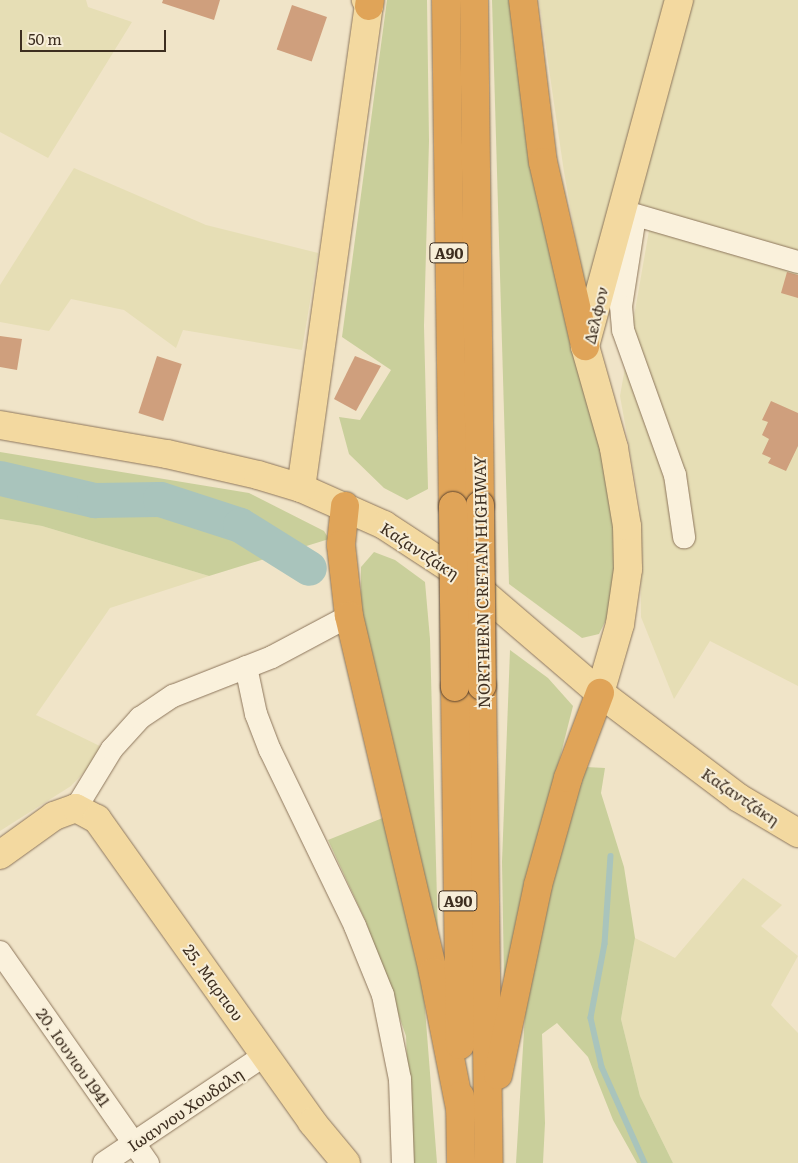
<!DOCTYPE html>
<html>
<head>
<meta charset="utf-8">
<style>
  body { margin:0 }
  #map { position:relative; width:798px; height:1163px; overflow:hidden; background:#f0e4c8; font-family:Literata,serif }
  div>[style] { position:absolute }
  .farmland>* { inset:0; background:#e6deb5 }
  .green>* { inset:0; background:#c9cf9b }
  .stream>* { height:5.5px; margin:-2.75px; padding:0 2.75px; transform-origin:2.75px; border-radius:2.75px; background:#a9c4bc }
  .river>* { height:35px; margin:-17.5px; padding:0 17.5px; transform-origin:17.5px; border-radius:17.5px; background:#a9c4bc }
  .building>* { inset:0; background:#cf9f7d; transform-origin:0 0 }
  .roads { filter:drop-shadow(0 0 1px #8d765c) drop-shadow(0 0 1px #8d765c) }
  .minor>* { height:22px; margin:-11px; padding:0 11px; transform-origin:11px; border-radius:11px; background:#faf1dc }
  .major>* { height:28px; margin:-14px; padding:0 14px; transform-origin:14px; border-radius:14px; background:#f3d9a0 }
  .highway>* { height:28px; margin:-14px; padding:0 14px; transform-origin:14px; border-radius:14px; background:#e0a458 }
  .bridges { filter:drop-shadow(0 0 1px #5b4430) drop-shadow(0 0 1px #5b4430) }
  .highway-bridge>* { height:28px; margin:-14px; padding:0 14px; transform-origin:14px; border-radius:14px; background:#e0a458 }
  span { translate:-50% -50%; white-space:nowrap; text-align:center; line-height:1.15; -webkit-text-stroke:4px #f7eed8; paint-order:stroke }
  .shield-label span { padding:1px 4px; background:#f7eed8; border:1px solid; border-radius:4px; -webkit-text-stroke-width:0 }
  .shield-label { font-size:15px; color:#3d2e20; font-weight:700 }
  .street-label { font-size:16px; color:#3d2e20 }
  .scale { position:absolute; left:20px; top:30px; width:146px; height:22px; box-sizing:border-box; border:2px solid #3d2e20; border-top:0; padding-left:6px; font-size:15px; line-height:18px; white-space:nowrap; color:#3d2e20; -webkit-text-stroke:4px #f7eed8; paint-order:stroke }
</style>
</head>
<body>
<div id="map">
  <div class="farmland">
    <div style="clip-path:polygon(0 0,86px 0,88px 7px,132px 22px,48px 158px,0 132px)"></div>
    <div style="clip-path:polygon(539px 0,798px 0,798px 686px,710px 641px,674px 699px,641px 617px,640px 508px,620px 396px,653px 208px,613px 196px,588px 308px,564px 172px)"></div>
    <div style="clip-path:polygon(74px 168px,206px 225px,318px 253px,302px 350px,183px 330px,176px 348px,124px 310px,71px 299px,49px 331px,0 322px,0 285px)"></div>
    <div style="clip-path:polygon(0 519px,42px 526px,209px 576px,110px 608px,36px 715px,106px 749px,71px 786px,0 831px)"></div>
    <div style="clip-path:polygon(743px 878px,782px 905px,761px 926px,798px 956px,771px 1005px,798px 1033px,798px 1163px,673px 1163px,640px 1096px,621px 1019px,635px 938px,675px 958px)"></div>
  </div>
  <div class="green">
    <div style="clip-path:polygon(387px 0,427px 0,429px 141px,424px 326px,428px 489px,407px 500px,384px 488px,349px 454px,339px 417px,360px 420px,391px 370px,342px 337px)"></div>
    <div style="clip-path:polygon(492px 0,515px 0,596px 416px,613px 524px,614px 569px,609px 614px,599px 634px,582px 638px,509px 584px)"></div>
    <div style="clip-path:polygon(0 452px,249px 493px,324px 531px,329px 539px,209px 576px,42px 526px,0 519px)"></div>
    <div style="clip-path:polygon(374px 552px,395px 560px,425px 582px,430px 639px,438px 937px,361px 609px,361px 567px)"></div>
    <div style="clip-path:polygon(510px 650px,548px 678px,573px 706px,504px 979px,502px 862px)"></div>
    <div style="clip-path:polygon(586px 767px,605px 768px,601px 793px,624px 867px,635px 938px,621px 1019px,640px 1096px,673px 1163px,637px 1163px,613px 1120px,588px 1057px,557px 1023px,542px 1034px,545px 1123px,543px 1163px,516px 1163px,528px 965px,558px 847px)"></div>
    <div style="clip-path:polygon(390px 815px,422px 970px,437px 1163px,411px 1163px,406px 1036px,366px 922px,328px 840px)"></div>
  </div>
  <div class="stream">
    <div style="left:611px;top:856px;width:88px;rotate:93.9deg"></div>
    <div style="left:605px;top:944px;width:75px;rotate:100.7deg"></div>
    <div style="left:591px;top:1018px;width:50px;rotate:77.3deg"></div>
    <div style="left:602px;top:1067px;width:105px;rotate:65.9deg"></div>
  </div>
  <div class="river">
    <div style="left:0;top:478px;width:97px;rotate:13.2deg"></div>
    <div style="left:94px;top:500px;width:66px;rotate:-0.9deg"></div>
    <div style="left:160px;top:499px;width:84px;rotate:18deg"></div>
    <div style="left:240px;top:525px;width:81px;rotate:31.9deg"></div>
  </div>
  <div class="building">
    <div style="clip-path:polygon(163px 0,220px 0,214px 20px,162px 3px)"></div>
    <div style="left:292px;top:5px;width:37px;height:47px;rotate:19deg"></div>
    <div style="clip-path:polygon(787px 272px,798px 275px,798px 298px,781px 293px)"></div>
    <div style="clip-path:polygon(0 336px,22px 339px,17px 370px,0 367px)"></div>
    <div style="left:157px;top:356px;width:26px;height:60px;rotate:18deg"></div>
    <div style="clip-path:polygon(355px 356px,381px 366px,356px 411px,334px 399px)"></div>
    <div style="clip-path:polygon(771px 401px,798px 413px,798px 446px,786px 471px,768px 463px,771px 458px,762px 454px,769px 439px,762px 435px,768px 422px,762px 420px)"></div>
  </div>
  <div class="roads">
    <div class="minor">
      <div style="left:622px;top:211px;width:183px;rotate:16.2deg"></div>
      <div style="left:635px;top:216px;width:91px;rotate:98.8deg"></div>
      <div style="left:621px;top:306px;width:24px;rotate:85deg"></div>
      <div style="left:623px;top:330px;width:154px;rotate:70.3deg"></div>
      <div style="left:675px;top:475px;width:63px;rotate:81.7deg"></div>
      <div style="left:246px;top:667px;width:48px;rotate:78deg"></div>
      <div style="left:256px;top:714px;width:39px;rotate:69deg"></div>
      <div style="left:270px;top:750px;width:195px;rotate:64.2deg"></div>
      <div style="left:355px;top:926px;width:74px;rotate:67.9deg"></div>
      <div style="left:383px;top:995px;width:86px;rotate:78.6deg"></div>
      <div style="left:400px;top:1079px;width:84px;rotate:88deg"></div>
      <div style="left:76px;top:808px;width:69px;rotate:-58.6deg"></div>
      <div style="left:112px;top:749px;width:42px;rotate:-47.9deg"></div>
      <div style="left:140px;top:718px;width:40px;rotate:-34deg"></div>
      <div style="left:173px;top:696px;width:106px;rotate:-21.5deg"></div>
      <div style="left:272px;top:657px;width:87px;rotate:-28deg"></div>
      <div style="left:0;top:952px;width:258px;rotate:55deg"></div>
      <div style="left:104px;top:1163px;width:194px;rotate:-33.9deg"></div>
    </div>
    <div class="major">
      <div style="left:0;top:425px;width:169px;rotate:9.9deg"></div>
      <div style="left:167px;top:454px;width:93px;rotate:13deg"></div>
      <div style="left:258px;top:475px;width:45px;rotate:16.8deg"></div>
      <div style="left:301px;top:488px;width:91px;rotate:24deg"></div>
      <div style="left:384px;top:525px;width:100px;rotate:33.2deg"></div>
      <div style="left:468px;top:580px;width:174px;rotate:40.6deg"></div>
      <div style="left:600px;top:693px;width:174px;rotate:37.1deg"></div>
      <div style="left:739px;top:798px;width:69px;rotate:30.7deg"></div>
      <div style="left:301px;top:488px;width:487px;rotate:-82deg"></div>
      <div style="left:369px;top:6px;width:7px;rotate:-117deg"></div>
      <div style="left:600px;top:693px;width:72px;rotate:-73.8deg"></div>
      <div style="left:620px;top:624px;width:56px;rotate:-81.7deg"></div>
      <div style="left:628px;top:569px;width:43px;rotate:-91.3deg"></div>
      <div style="left:627px;top:526px;width:79px;rotate:-99.5deg"></div>
      <div style="left:614px;top:448px;width:106px;rotate:-105.9deg"></div>
      <div style="left:585px;top:346px;width:359px;rotate:-74.8deg"></div>
      <div style="left:0;top:855px;width:67px;rotate:-35.8deg"></div>
      <div style="left:54px;top:816px;width:23px;rotate:-20deg"></div>
      <div style="left:76px;top:808px;width:24px;rotate:28deg"></div>
      <div style="left:97px;top:819px;width:372px;rotate:54.6deg"></div>
      <div style="left:312px;top:1122px;width:53px;rotate:50.3deg"></div>
    </div>
    <div class="highway">
      <div style="left:446px;top:0;width:506px;rotate:89.21deg"></div>
      <div style="left:474px;top:0;width:505px;rotate:89.32deg"></div>
      <div style="left:523px;top:0;width:163px;rotate:83deg"></div>
      <div style="left:543px;top:162px;width:189px;rotate:77.1deg"></div>
      <div style="left:369px;top:6px;width:6px;rotate:-81deg"></div>
      <div style="left:345px;top:506px;width:39px;rotate:96deg"></div>
      <div style="left:341px;top:545px;width:71px;rotate:83.6deg"></div>
      <div style="left:349px;top:616px;width:366px;rotate:76.7deg"></div>
      <div style="left:433px;top:972px;width:145px;rotate:78.8deg"></div>
      <div style="left:482px;top:686px;width:477px;rotate:89.2deg"></div>
      <div style="left:455px;top:687px;width:358px;rotate:89.2deg"></div>
      <div style="left:498px;top:1075px;width:194px;rotate:-78.1deg"></div>
      <div style="left:538px;top:885px;width:111px;rotate:-74.3deg"></div>
      <div style="left:568px;top:778px;width:91px;rotate:-69.4deg"></div>
      <div style="left:460px;top:1096px;width:67px;rotate:89.1deg"></div>
    </div>
  </div>
  <div class="bridges">
    <div class="highway-bridge">
      <div style="left:480px;top:505px;width:181px;rotate:89.4deg"></div>
      <div style="left:453px;top:506px;width:181px;rotate:89.4deg"></div>
    </div>
  </div>
  <div class="shield-label">
    <span style="left:449px;top:253px">Α90</span>
    <span style="left:458px;top:901px">Α90</span>
  </div>
  <div class="street-label">
    <span style="left:595px;top:315px;rotate:-77deg">Δελφον</span>
    <span style="left:420px;top:550px;rotate:33deg">Καζαντζάκη</span>
    <span style="left:481px;top:582px;rotate:-91deg">NORTHERN CRETAN HIGHWAY</span>
    <span style="left:741px;top:796px;rotate:34deg">Καζαντζάκη</span>
    <span style="left:214px;top:982px;rotate:54deg">25. Μαρτιου</span>
    <span style="left:74px;top:1057px;rotate:55deg">20. Ιουνιου 1941</span>
    <span style="left:185px;top:1109px;rotate:-34deg">Ιωαννου Χουδαλη</span>
  </div>
  <div class="scale">50 m</div>
</div>
</body>
</html>
